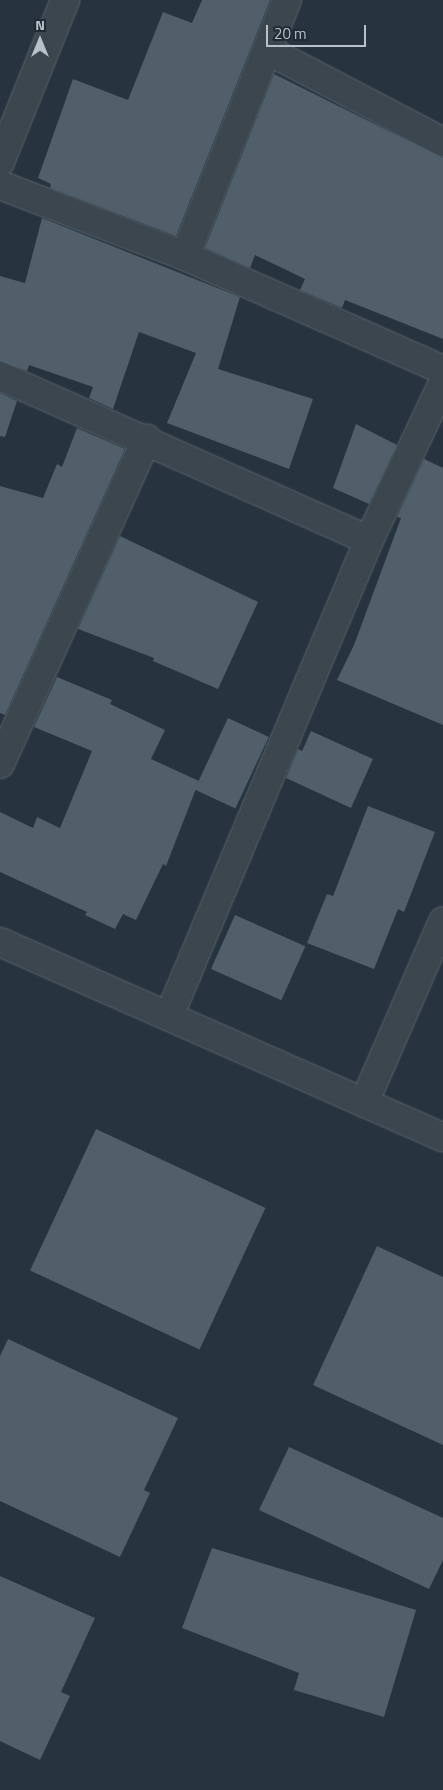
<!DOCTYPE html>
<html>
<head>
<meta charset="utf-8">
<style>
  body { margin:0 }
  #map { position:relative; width:443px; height:1790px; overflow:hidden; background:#27343f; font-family:"Titillium Web",sans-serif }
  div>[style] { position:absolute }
  .building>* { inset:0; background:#505f6a; transform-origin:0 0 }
  .roads { filter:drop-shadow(0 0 1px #58646d) drop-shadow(0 0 1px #58646d) }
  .minor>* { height:28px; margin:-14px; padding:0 14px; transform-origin:14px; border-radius:14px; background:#3b464f }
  span { translate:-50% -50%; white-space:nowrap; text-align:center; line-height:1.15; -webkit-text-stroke:4px #1f2b35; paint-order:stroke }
  .north { position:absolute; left:15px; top:15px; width:50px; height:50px; -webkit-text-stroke:4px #1f2b35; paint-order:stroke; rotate:0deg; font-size:14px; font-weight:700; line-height:20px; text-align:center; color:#b7c1ca }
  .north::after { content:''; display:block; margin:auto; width:18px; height:22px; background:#b7c1ca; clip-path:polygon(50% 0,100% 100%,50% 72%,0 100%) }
  .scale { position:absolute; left:266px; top:25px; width:100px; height:22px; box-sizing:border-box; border:2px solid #b7c1ca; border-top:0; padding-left:6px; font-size:15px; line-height:18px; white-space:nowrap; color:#b7c1ca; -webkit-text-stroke:4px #1f2b35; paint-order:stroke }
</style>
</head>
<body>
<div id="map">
  <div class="building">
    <div style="clip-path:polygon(202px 0,270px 0,176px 236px,50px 188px,51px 184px,38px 178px,73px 79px,128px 100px,163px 12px,192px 23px)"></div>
    <div style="clip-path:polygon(274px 74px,443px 158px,443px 339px,345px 300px,342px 308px,300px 290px,305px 279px,255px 255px,250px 268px,205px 248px)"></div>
    <div style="clip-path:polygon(42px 218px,240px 297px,218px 369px,313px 399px,289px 469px,167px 423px,196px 353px,139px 332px,113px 409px,89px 398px,93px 387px,29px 365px,27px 371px,0 361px,0 276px,25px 283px)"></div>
    <div style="clip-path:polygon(0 393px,17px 401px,5px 437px,0 436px)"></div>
    <div style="clip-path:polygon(356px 424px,397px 445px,369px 504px,333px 488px)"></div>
    <div style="clip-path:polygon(77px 428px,125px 449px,5px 715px,0 713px,0 486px,43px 498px,57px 464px,62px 467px)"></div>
    <div style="clip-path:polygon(424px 459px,443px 468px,443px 725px,337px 680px,354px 645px,401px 518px,397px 517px)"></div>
    <div style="clip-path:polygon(120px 536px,258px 602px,218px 689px,153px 661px,154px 658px,78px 629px)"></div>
    <div style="clip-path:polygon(57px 677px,112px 700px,110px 704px,165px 730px,151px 759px,199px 781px,166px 866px,163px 864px,136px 920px,123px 914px,115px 929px,85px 915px,87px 912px,0 872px,0 812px,33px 828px,37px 817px,60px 828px,92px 751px,34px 727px)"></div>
    <div style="left:228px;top:718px;width:45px;height:79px;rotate:25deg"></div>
    <div style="clip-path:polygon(311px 731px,373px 759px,351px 808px,286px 778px,298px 749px,302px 751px)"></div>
    <div style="clip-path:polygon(368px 806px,435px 832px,404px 912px,398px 909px,374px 969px,307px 943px,327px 894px,333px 896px)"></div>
    <div style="left:235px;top:915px;width:77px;height:59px;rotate:24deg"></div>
    <div style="left:96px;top:1129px;width:187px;height:156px;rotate:25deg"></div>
    <div style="clip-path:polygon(377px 1246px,443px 1277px,443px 1445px,313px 1385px)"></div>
    <div style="clip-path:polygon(8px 1339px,178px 1418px,144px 1490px,150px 1493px,120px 1557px,0 1501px,0 1356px)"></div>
    <div style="clip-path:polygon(289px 1447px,443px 1518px,443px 1560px,429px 1589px,259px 1510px)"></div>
    <div style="clip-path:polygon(212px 1548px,416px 1610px,384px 1717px,294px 1690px,299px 1673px,182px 1628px)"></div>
    <div style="clip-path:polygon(0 1576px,95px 1618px,61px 1692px,70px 1696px,40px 1760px,0 1741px)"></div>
  </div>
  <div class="roads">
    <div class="minor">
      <div style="left:267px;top:50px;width:199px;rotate:27.6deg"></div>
      <div style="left:0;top:162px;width:175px;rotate:-68.1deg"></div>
      <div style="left:0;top:185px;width:198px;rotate:21deg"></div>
      <div style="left:185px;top:256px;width:282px;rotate:23.8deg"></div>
      <div style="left:185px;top:256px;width:276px;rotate:-68.3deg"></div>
      <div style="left:0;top:376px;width:404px;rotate:24deg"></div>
      <div style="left:0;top:764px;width:357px;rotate:-65.7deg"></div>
      <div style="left:0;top:942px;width:484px;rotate:23.8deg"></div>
      <div style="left:169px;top:1016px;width:516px;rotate:-67.21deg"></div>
      <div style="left:369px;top:540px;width:174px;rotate:-64.8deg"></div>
      <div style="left:364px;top:1103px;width:198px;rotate:-66.5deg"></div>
    </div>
  </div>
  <div class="north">N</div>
  <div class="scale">20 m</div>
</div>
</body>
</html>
